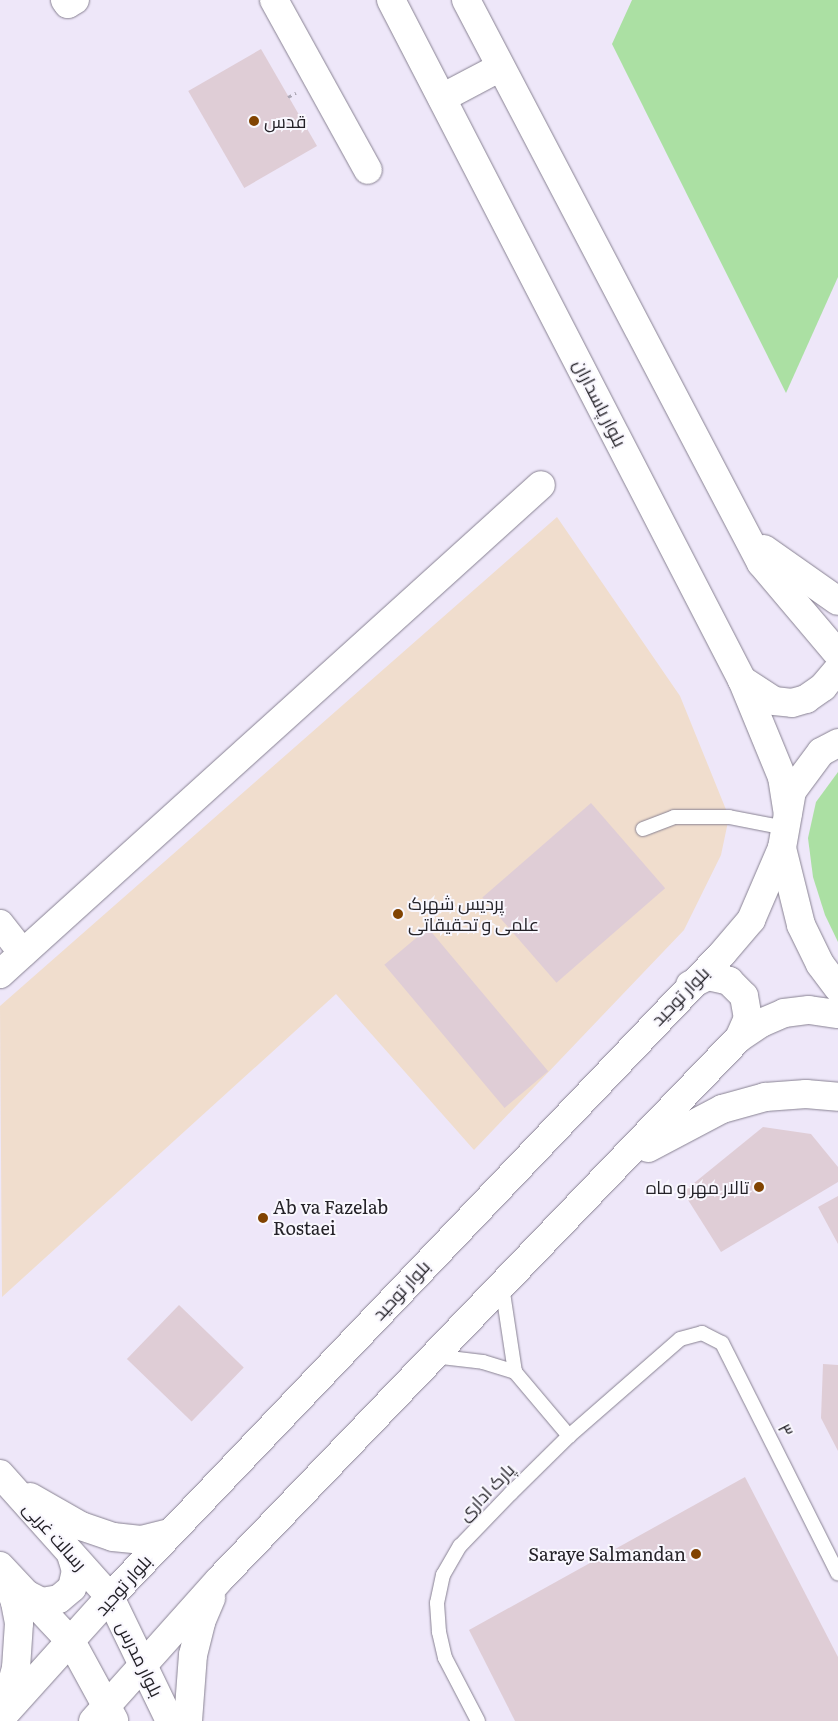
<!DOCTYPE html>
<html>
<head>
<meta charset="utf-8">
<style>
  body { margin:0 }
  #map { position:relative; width:838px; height:1721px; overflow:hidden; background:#eee7f9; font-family:Literata,Cairo,serif }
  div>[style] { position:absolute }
  .education>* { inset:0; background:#f0ddcd }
  .green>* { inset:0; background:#abe0a3 }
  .building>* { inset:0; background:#dfcdd6; transform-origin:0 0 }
  .path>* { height:3px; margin-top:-1.5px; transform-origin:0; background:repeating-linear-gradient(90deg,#aca7b5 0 4px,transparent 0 8px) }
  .roads { filter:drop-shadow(0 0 1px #888292) drop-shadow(0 0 1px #888292) }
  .lane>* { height:14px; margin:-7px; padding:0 7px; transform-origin:7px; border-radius:7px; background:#fff }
  .street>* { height:28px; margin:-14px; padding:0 14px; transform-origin:14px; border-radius:14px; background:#fff }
  .secondary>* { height:28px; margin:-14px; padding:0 14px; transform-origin:14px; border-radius:14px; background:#fff }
  .dots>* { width:14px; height:14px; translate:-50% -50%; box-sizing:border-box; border:2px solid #f9f7fe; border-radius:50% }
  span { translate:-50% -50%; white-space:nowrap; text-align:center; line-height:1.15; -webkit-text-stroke:4px #f9f7fe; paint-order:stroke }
  .poi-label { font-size:18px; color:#242228 }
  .left { translate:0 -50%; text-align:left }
  .right { translate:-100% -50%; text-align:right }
  .street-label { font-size:18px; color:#242228 }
</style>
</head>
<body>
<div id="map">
  <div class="education">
    <div style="clip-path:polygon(557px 517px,680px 696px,729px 817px,721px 855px,684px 930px,474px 1150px,336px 994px,2px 1297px,0 1006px)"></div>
  </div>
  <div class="green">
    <div style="clip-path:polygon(632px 0,838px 0,838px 277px,786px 393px,612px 44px)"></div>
    <div style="clip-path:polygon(838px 772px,838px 942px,825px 915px,813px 877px,808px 838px,816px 802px)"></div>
  </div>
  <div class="building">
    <div style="left:261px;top:49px;width:112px;height:84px;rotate:60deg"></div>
    <div style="left:591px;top:803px;width:113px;height:144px;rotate:49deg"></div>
    <div style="left:428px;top:928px;width:187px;height:57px;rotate:50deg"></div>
    <div style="clip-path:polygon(763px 1127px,811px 1134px,838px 1167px,838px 1182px,721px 1252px,683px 1192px)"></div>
    <div style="clip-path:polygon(838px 1196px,838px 1244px,818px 1207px)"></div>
    <div style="left:179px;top:1305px;width:90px;height:75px;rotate:44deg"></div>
    <div style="clip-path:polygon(823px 1364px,838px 1365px,838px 1451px,821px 1418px)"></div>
    <div style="clip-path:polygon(745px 1477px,838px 1657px,838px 1721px,515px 1721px,469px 1630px)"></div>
  </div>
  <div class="path">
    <div style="left:288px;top:97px;width:9px;rotate:-27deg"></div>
  </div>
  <div class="roads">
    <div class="lane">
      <div style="left:643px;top:829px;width:33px;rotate:-21deg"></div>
      <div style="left:674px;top:817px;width:55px"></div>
      <div style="left:729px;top:817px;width:57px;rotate:11.1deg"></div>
      <div style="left:502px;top:1286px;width:87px;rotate:81.4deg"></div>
      <div style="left:515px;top:1372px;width:84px;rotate:49.8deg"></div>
      <div style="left:433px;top:1356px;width:50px;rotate:6.8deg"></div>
      <div style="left:483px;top:1362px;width:34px;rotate:17deg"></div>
      <div style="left:478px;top:1721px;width:71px;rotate:-117.6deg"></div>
      <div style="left:445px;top:1658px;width:27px;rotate:-103deg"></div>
      <div style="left:439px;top:1632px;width:29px;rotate:-94deg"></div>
      <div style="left:437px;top:1603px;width:29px;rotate:-78deg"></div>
      <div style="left:443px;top:1575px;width:34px;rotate:-60deg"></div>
      <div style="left:460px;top:1546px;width:74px;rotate:-46.1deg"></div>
      <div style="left:511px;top:1493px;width:81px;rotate:-44.5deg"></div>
      <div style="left:569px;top:1436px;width:147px;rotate:-41.1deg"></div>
      <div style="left:680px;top:1339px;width:23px;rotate:-15deg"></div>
      <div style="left:702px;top:1333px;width:22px;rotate:27deg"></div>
      <div style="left:722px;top:1343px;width:258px;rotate:63.3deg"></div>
    </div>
    <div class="street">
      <div style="left:65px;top:0;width:5px;rotate:53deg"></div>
      <div style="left:68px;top:4px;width:8px;rotate:-30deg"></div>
      <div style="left:274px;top:0;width:194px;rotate:61.1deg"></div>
      <div style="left:442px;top:98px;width:64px;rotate:-27.8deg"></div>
      <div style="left:0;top:924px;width:37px;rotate:52deg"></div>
    </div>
    <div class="secondary">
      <div style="left:391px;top:0;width:765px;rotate:62.7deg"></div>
      <div style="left:742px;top:680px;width:105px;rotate:67.6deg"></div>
      <div style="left:782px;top:777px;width:37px;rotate:81deg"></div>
      <div style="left:466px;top:0;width:636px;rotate:62.35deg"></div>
      <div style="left:761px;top:563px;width:119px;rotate:49.8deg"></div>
      <div style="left:764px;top:549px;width:90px;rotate:35.1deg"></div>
      <div style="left:742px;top:680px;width:38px;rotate:33deg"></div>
      <div style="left:774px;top:701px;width:18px;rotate:6deg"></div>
      <div style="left:792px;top:703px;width:15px;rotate:-16deg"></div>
      <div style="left:806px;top:699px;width:21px;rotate:-35deg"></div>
      <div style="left:823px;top:687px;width:23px;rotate:-50deg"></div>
      <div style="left:838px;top:743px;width:19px;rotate:152deg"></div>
      <div style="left:821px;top:752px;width:49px;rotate:126.6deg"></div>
      <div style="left:792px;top:791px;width:58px;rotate:100deg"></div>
      <div style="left:782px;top:848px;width:79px;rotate:76.1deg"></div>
      <div style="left:801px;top:925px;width:43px;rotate:64deg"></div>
      <div style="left:820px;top:964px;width:30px;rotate:53deg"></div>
      <div style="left:0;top:974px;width:729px;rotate:-42.11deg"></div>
      <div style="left:690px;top:985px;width:20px;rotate:-27deg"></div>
      <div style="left:708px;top:976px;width:22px;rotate:13deg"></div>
      <div style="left:729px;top:981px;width:21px;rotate:45deg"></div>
      <div style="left:744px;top:996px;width:22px;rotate:80deg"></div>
      <div style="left:748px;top:1018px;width:22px;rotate:114deg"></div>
      <div style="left:648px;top:1148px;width:84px;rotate:-27.8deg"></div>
      <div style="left:722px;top:1109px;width:45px;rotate:-15.6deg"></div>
      <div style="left:765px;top:1097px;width:41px;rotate:-4.2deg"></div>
      <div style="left:806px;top:1094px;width:32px;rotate:5deg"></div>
      <div style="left:0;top:1474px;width:165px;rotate:48.2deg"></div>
      <div style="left:110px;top:1597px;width:138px;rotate:64.2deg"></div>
      <div style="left:30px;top:1497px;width:59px;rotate:29.6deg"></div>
      <div style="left:81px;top:1526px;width:34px;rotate:19deg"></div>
      <div style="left:113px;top:1537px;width:28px;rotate:6deg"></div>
      <div style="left:141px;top:1540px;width:30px;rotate:-14deg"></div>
      <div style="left:0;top:1566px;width:105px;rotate:46.9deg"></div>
      <div style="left:72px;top:1643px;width:88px;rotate:61.4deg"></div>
      <div style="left:26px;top:1594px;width:18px;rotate:27deg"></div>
      <div style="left:42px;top:1602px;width:17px;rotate:-10deg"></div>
      <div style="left:59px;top:1599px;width:17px;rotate:-40deg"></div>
      <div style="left:72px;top:1588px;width:17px;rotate:-77deg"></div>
      <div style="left:76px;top:1571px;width:17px;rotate:-107deg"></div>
      <div style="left:4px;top:1711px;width:45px;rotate:-74.4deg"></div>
      <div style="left:16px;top:1668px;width:45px;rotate:-86.2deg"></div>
      <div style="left:19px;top:1623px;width:21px;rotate:-101deg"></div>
      <div style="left:15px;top:1602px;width:26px;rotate:-111deg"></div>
      <div style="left:0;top:1719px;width:164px;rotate:-48deg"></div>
      <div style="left:110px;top:1597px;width:888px;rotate:-46.41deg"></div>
      <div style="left:722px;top:954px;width:45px;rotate:-49.5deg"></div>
      <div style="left:751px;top:920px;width:78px;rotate:-66.7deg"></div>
      <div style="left:93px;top:1721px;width:189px;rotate:-48.2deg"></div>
      <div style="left:219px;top:1580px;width:751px;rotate:-46.19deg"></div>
      <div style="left:739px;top:1038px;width:27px;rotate:-34deg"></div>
      <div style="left:761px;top:1023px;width:25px;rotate:-23deg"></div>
      <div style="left:784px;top:1013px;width:25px;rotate:-7deg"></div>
      <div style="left:809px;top:1010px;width:29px;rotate:8deg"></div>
      <div style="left:188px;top:1721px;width:66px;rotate:-85.7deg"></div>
      <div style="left:193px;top:1655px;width:34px;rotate:-76deg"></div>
      <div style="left:201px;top:1622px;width:26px;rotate:-67deg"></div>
    </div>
  </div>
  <div class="dots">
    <div style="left:254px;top:121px;background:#814301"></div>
    <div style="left:398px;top:914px;background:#814301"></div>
    <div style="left:759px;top:1187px;background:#814301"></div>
    <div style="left:263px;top:1218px;background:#814301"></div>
    <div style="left:696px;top:1554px;background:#814301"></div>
  </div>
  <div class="poi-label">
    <span class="left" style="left:264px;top:121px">قدس</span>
    <span class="left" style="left:408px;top:914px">پردیس شهرک<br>علمی و تحقیقاتی</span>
    <span class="right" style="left:749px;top:1187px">تالار مهر و ماه</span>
    <span class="left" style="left:273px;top:1218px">Ab va Fazelab<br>Rostaei</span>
    <span class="right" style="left:686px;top:1554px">Saraye Salmandan</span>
  </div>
  <div class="street-label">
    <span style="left:600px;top:403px;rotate:63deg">بلوار پاسداران</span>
    <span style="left:680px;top:996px;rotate:-46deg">بلوار توحید</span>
    <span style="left:401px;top:1290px;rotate:-47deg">بلوار توحید</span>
    <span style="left:786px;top:1430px;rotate:63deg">۳</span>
    <span style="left:486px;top:1492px;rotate:-46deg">پارک اداری</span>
    <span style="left:55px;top:1536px;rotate:48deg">رسالت غربی</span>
    <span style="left:123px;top:1585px;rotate:-48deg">بلوار توحید</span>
    <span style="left:140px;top:1659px;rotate:64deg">بلوار مدرس</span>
  </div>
</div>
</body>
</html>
